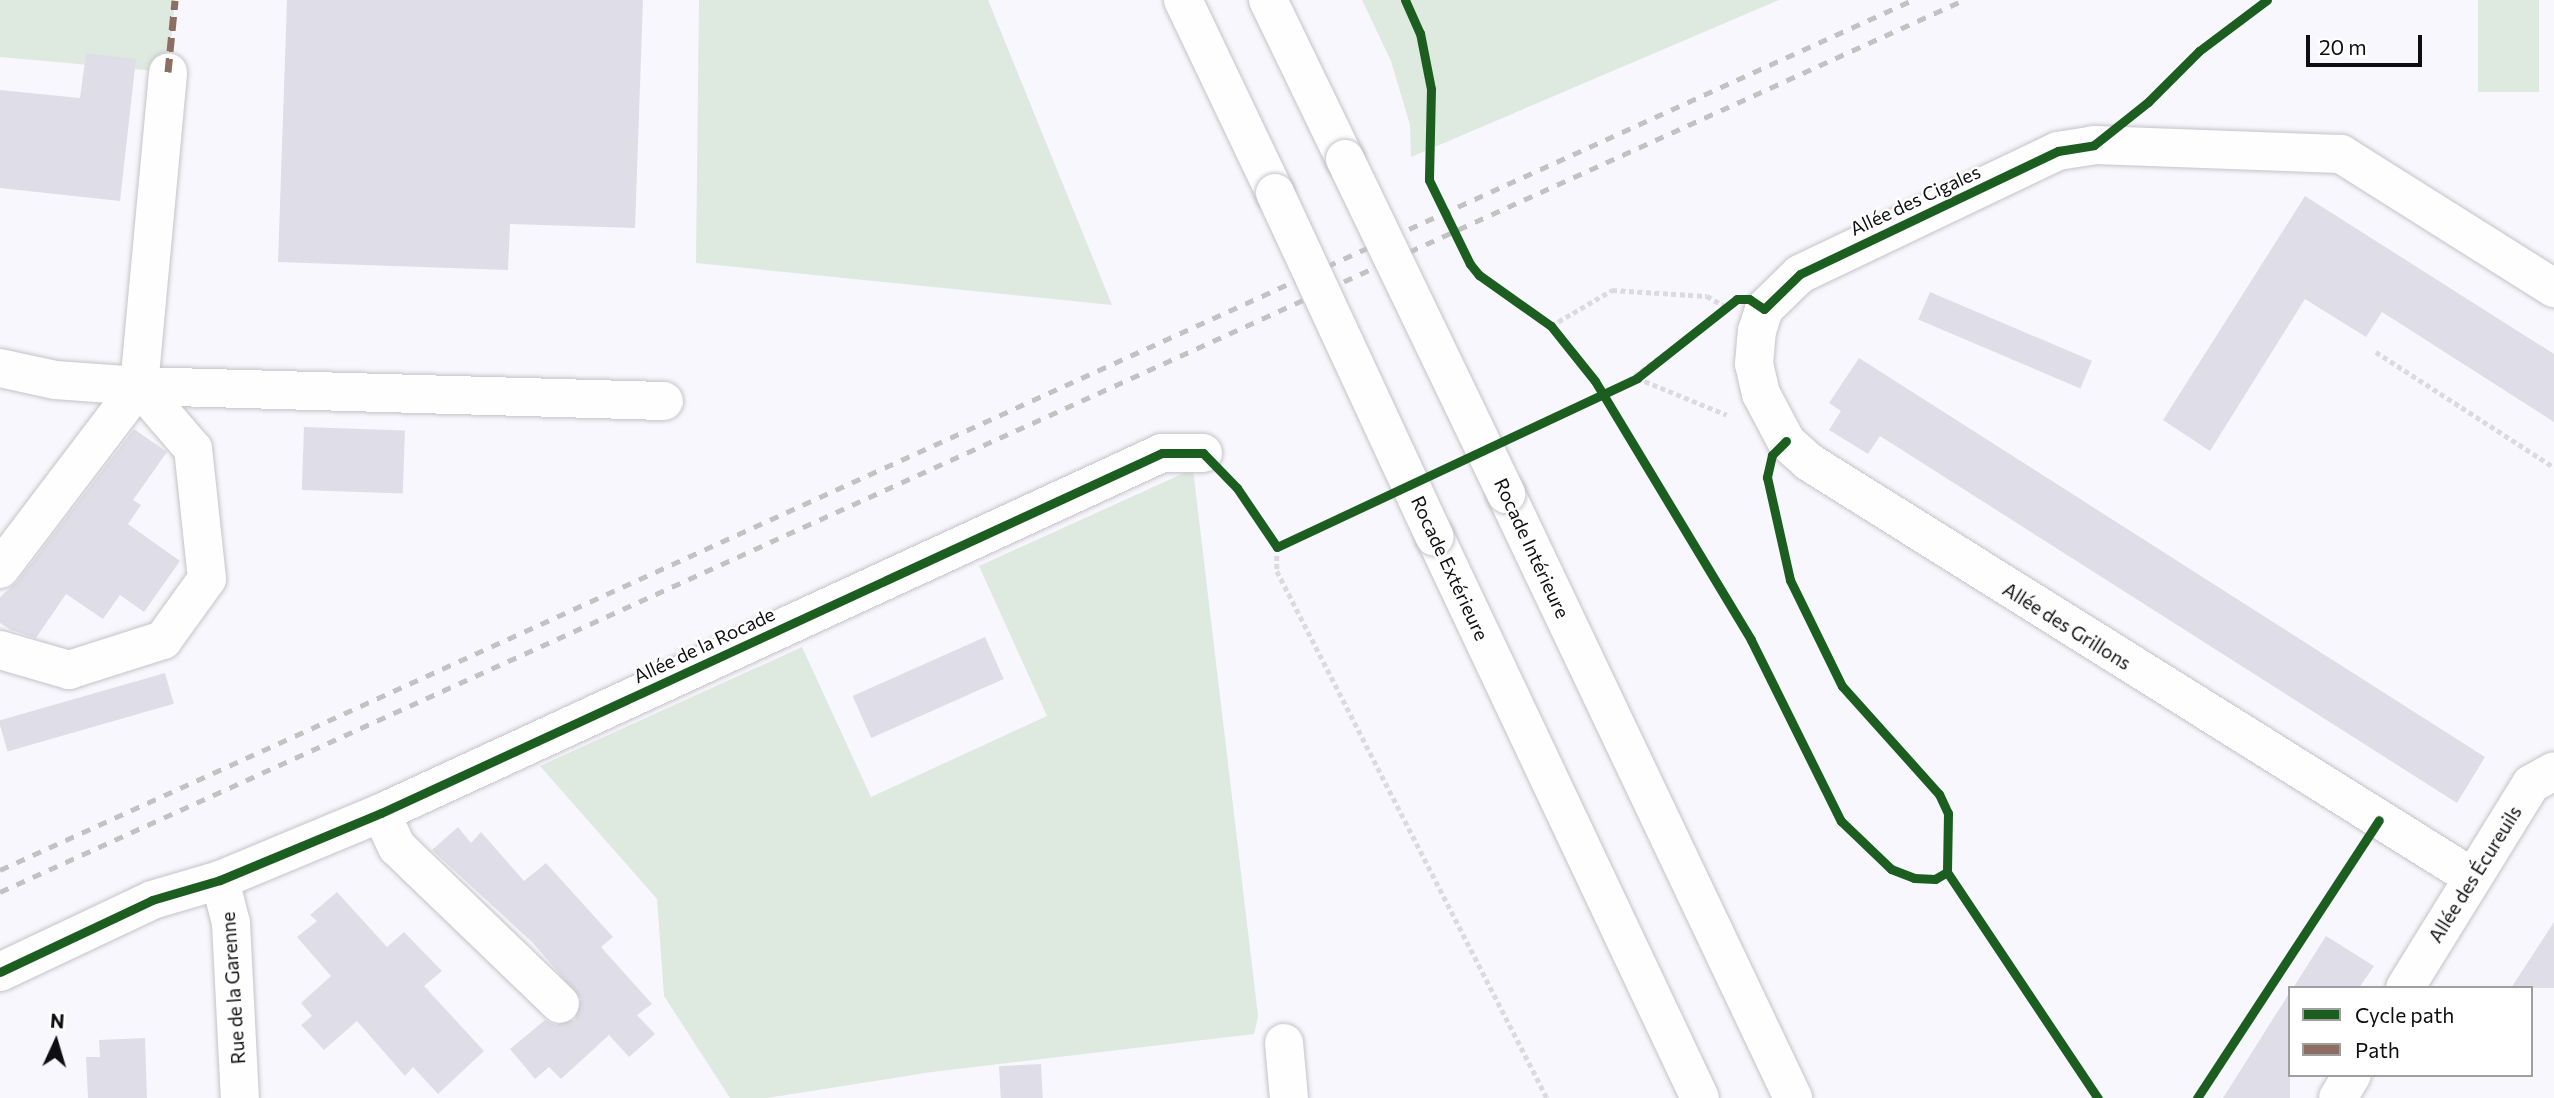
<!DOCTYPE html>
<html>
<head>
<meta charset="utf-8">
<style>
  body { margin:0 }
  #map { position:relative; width:2554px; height:1098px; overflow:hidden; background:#f8f7fd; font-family:Commissioner,sans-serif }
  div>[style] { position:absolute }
  .green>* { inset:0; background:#dee9e0; transform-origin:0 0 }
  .building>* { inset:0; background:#dfdee8; transform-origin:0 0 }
  .path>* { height:4.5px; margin-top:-2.25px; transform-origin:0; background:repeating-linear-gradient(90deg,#dbdbdd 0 5px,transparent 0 8.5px) }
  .roads { filter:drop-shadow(0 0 2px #c4c3c8) drop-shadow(0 0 2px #c4c3c8) }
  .minor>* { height:38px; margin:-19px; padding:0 19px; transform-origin:19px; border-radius:19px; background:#fefeff }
  .highway>* { height:38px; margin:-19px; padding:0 19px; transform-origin:19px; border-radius:19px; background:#fefeff }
  .rail>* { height:5px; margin-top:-2.5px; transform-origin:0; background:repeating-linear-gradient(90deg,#c2c2c3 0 9px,transparent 0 18px) }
  .bridges { filter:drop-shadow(0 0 2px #c4c3c8) drop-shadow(0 0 2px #c4c3c8) }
  .highway-bridge>* { height:38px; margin:-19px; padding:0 19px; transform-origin:19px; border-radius:19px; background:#fefeff }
  .quiet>* { height:7px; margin-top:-3.5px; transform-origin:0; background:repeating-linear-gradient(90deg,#8d6e63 0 14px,transparent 0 21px) }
  .cycleway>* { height:9px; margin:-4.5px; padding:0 4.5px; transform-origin:4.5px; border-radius:4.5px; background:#1b5e20 }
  span { translate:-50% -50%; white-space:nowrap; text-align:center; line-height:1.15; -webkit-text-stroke:5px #fff; paint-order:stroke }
  .street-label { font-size:19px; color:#0e0e11 }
  .legend { position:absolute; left:2288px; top:986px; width:245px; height:91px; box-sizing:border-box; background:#fff; border:2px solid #9f9fa0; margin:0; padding:9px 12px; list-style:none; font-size:21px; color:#0e0e11 }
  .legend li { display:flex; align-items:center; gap:14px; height:35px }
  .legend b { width:35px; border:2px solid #9f9fa0 }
  .north { position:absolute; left:21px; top:1007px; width:70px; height:70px; -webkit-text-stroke:5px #fff; paint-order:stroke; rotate:4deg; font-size:19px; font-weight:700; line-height:28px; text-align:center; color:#0e0e11 }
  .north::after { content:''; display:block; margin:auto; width:24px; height:32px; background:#0e0e11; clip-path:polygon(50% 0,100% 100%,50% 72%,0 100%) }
  .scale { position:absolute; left:2306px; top:35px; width:116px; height:32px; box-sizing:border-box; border:4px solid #0e0e11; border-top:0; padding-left:9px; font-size:21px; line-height:24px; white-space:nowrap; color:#0e0e11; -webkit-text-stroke:5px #fff; paint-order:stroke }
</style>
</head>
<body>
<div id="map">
  <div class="green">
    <div style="clip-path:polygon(0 0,175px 0,168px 72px,0 57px)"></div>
    <div style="clip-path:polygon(699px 0,988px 0,1112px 305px,696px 263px)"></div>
    <div style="clip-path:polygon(1362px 0,1779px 0,1411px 157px,1410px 125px,1391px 61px)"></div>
    <div style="left:2478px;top:0;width:61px;height:92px"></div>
    <div style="clip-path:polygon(1193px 469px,1258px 1016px,1254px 1034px,932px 1072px,767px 1098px,730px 1098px,664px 996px,657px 899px,540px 766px,802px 647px,871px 797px,1047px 716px,979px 566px)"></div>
  </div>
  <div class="building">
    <div style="clip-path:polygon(287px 0,643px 0,635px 228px,510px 224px,508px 270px,278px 262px)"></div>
    <div style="clip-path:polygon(86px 53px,136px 59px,120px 201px,0 188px,0 90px,80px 98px)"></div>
    <div style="clip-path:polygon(2305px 196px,2554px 354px,2554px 422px,2382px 312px,2366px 337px,2305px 299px,2210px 451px,2163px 420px)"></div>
    <div style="left:1930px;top:292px;width:176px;height:30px;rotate:23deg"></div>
    <div style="clip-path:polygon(1859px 358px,2485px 757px,2457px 803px,1880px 436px,1868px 454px,1829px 430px,1841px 411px,1829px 403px)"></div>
    <div style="left:304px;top:427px;width:101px;height:63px;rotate:2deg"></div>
    <div style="clip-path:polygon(134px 429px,167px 452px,133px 500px,141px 505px,128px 524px,180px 561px,144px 612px,120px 595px,103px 619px,66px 594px,36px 638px,11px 630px,0 623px,0 597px,17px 582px)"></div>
    <div style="left:985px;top:637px;width:46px;height:145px;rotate:66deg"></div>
    <div style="left:165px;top:673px;width:32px;height:173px;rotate:74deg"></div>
    <div style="clip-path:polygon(458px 827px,471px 843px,481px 832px,524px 881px,546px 863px,613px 937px,601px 947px,652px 1004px,637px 1015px,655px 1034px,629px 1057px,609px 1035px,561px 1079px,549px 1067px,535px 1079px,510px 1049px,545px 1020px,555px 1025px,575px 1020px,581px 999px,532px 942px,432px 850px)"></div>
    <div style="clip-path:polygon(337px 892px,387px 947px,404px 932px,442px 971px,424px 986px,484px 1051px,438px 1094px,413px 1067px,405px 1076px,357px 1021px,324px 1050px,301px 1025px,312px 1016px,301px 1003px,331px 976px,297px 937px,317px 921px,310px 915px)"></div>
    <div style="clip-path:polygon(2554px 922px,2554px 988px,2511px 988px)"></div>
    <div style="clip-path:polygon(2326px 936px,2374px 966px,2359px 988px,2293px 988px)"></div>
    <div style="clip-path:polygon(2290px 992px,2290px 1098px,2223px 1098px)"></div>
    <div style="clip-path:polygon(145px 1038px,147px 1098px,88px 1098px,86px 1057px,100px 1057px,99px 1040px)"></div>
    <div style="left:1041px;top:1064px;width:34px;height:42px;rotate:87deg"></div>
  </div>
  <div class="path">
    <div style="left:1551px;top:326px;width:71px;rotate:-30.5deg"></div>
    <div style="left:1612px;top:290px;width:95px;rotate:3.6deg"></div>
    <div style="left:1707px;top:296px;width:22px;rotate:30deg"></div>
    <div style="left:2376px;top:352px;width:212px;rotate:32.9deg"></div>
    <div style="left:1637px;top:378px;width:97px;rotate:22.3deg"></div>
    <div style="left:1621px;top:386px;width:126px;rotate:-36.6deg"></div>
    <div style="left:1228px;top:478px;width:85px;rotate:54.6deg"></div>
    <div style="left:1277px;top:547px;width:61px;rotate:-25.3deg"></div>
    <div style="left:1277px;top:547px;width:24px;rotate:90deg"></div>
    <div style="left:1277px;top:571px;width:592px;rotate:62.87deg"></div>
  </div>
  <div class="roads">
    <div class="minor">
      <div style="left:0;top:368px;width:56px;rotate:12.3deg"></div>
      <div style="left:55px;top:380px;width:84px;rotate:4.1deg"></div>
      <div style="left:139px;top:386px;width:525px;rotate:1.64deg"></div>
      <div style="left:0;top:569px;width:230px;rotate:-52.8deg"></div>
      <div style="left:139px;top:386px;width:315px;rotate:-84.7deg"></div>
      <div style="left:0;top:650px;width:72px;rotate:16.2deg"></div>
      <div style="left:69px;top:670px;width:99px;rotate:-17.7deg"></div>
      <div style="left:163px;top:640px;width:75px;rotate:-54.2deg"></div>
      <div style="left:207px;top:579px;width:131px;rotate:-96.1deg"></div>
      <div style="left:193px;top:449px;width:83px;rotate:-130.6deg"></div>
      <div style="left:381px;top:813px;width:38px;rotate:65deg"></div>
      <div style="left:397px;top:847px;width:226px;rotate:43.9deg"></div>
      <div style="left:2472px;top:877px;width:782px;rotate:-147.96deg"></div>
      <div style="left:1809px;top:462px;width:31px;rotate:-138deg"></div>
      <div style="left:1786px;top:441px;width:53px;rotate:-118deg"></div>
      <div style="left:1761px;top:394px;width:31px;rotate:-103deg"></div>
      <div style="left:1754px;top:364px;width:33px;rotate:-85deg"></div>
      <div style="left:1757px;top:331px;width:23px;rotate:-72deg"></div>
      <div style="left:1764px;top:309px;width:50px;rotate:-44.2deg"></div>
      <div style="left:1800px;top:274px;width:286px;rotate:-25.5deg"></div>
      <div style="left:2058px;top:151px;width:36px;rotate:-9deg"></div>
      <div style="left:2094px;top:145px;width:247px;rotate:2.1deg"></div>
      <div style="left:2341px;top:154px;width:252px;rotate:32.2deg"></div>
      <div style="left:220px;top:880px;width:44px;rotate:75.7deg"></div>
      <div style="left:231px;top:923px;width:175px;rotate:87.1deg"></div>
      <div style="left:0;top:972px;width:168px;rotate:-25.3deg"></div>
      <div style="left:152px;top:900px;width:71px;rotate:-16.4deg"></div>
      <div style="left:220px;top:880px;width:174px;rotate:-22.6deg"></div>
      <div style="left:381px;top:813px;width:860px;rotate:-24.75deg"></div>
      <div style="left:1162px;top:453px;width:41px"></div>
      <div style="left:2405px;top:988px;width:240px;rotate:-58.3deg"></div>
      <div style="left:2531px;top:784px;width:26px;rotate:-29deg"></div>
      <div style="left:1284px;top:1043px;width:55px;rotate:84.8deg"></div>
      <div style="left:2338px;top:1098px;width:27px;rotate:-59deg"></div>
    </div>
    <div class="highway">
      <div style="left:1183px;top:0;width:214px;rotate:64.5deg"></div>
      <div style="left:1268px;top:0;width:177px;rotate:64.2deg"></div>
      <div style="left:1506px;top:494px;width:669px;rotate:64.58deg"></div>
      <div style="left:1435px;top:537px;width:620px;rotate:64.72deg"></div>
    </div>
  </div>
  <div class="rail">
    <div style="left:0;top:870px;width:2102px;rotate:-24.46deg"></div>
    <div style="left:0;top:892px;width:2157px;rotate:-24.43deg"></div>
  </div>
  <div class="bridges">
    <div class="highway-bridge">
      <div style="left:1345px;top:159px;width:372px;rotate:64.3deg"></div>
      <div style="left:1275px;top:193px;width:379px;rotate:65.1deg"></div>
    </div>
  </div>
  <div class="quiet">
    <div style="left:168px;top:72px;width:72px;rotate:-84.4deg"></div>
  </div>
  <div class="cycleway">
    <div style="left:1405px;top:0;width:36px;rotate:66deg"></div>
    <div style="left:1420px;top:33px;width:57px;rotate:78.9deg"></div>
    <div style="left:1431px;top:89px;width:91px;rotate:91.3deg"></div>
    <div style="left:1429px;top:180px;width:93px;rotate:64deg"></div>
    <div style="left:1470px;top:264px;width:14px;rotate:51deg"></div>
    <div style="left:1479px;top:275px;width:88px;rotate:35.3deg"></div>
    <div style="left:1551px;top:326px;width:70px;rotate:51.3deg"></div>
    <div style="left:1595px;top:381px;width:302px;rotate:58.9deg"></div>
    <div style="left:1751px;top:640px;width:202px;rotate:63.6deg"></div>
    <div style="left:1841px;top:821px;width:69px;rotate:43.8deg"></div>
    <div style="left:1891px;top:869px;width:25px;rotate:21deg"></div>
    <div style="left:1914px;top:878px;width:21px;rotate:3deg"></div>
    <div style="left:1935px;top:879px;width:14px;rotate:-30deg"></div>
    <div style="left:1786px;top:441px;width:20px;rotate:135deg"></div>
    <div style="left:1772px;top:455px;width:23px;rotate:103deg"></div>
    <div style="left:1767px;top:477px;width:106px;rotate:77.4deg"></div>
    <div style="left:1790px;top:580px;width:118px;rotate:63.9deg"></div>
    <div style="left:1842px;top:686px;width:145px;rotate:48.1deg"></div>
    <div style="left:1939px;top:794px;width:21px;rotate:65deg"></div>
    <div style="left:1948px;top:813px;width:59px;rotate:91deg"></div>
    <div style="left:1947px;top:872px;width:272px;rotate:56.3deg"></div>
    <div style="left:0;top:972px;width:168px;rotate:-25.3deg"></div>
    <div style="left:152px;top:900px;width:71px;rotate:-16.4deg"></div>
    <div style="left:220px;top:880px;width:174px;rotate:-22.6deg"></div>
    <div style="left:381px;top:813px;width:860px;rotate:-24.75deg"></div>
    <div style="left:1162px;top:453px;width:41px"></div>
    <div style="left:1203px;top:453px;width:49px;rotate:45.8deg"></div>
    <div style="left:1237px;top:488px;width:71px;rotate:55.9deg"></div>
    <div style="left:1277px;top:547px;width:398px;rotate:-25.1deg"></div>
    <div style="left:1637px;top:378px;width:127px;rotate:-38.3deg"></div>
    <div style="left:1737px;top:299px;width:12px"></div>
    <div style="left:1749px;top:299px;width:18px;rotate:34deg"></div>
    <div style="left:1764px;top:309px;width:50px;rotate:-44.2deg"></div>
    <div style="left:1800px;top:274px;width:286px;rotate:-25.5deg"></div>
    <div style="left:2058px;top:151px;width:36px;rotate:-9deg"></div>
    <div style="left:2094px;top:145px;width:69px;rotate:-38.5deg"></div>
    <div style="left:2148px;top:102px;width:72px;rotate:-45deg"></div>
    <div style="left:2199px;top:51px;width:85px;rotate:-36.9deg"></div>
    <div style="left:2197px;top:1098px;width:332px;rotate:-56.8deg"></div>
  </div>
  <div class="street-label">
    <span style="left:1915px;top:200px;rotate:-25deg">Allée des Cigales</span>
    <span style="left:1532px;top:548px;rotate:65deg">Rocade Intérieure</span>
    <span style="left:1450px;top:568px;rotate:65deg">Rocade Extérieure</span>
    <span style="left:2067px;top:626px;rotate:32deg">Allée des Grillons</span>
    <span style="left:704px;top:645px;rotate:-25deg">Allée de la Rocade</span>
    <span style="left:2475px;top:874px;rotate:-58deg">Allée des Écureuils</span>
    <span style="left:233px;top:988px;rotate:-94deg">Rue de la Garenne</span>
  </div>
  <ul class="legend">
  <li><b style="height:9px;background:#1b5e20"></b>Cycle path</li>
  <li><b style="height:9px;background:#8d6e63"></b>Path</li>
  </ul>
  <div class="north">N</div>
  <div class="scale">20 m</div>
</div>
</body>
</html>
